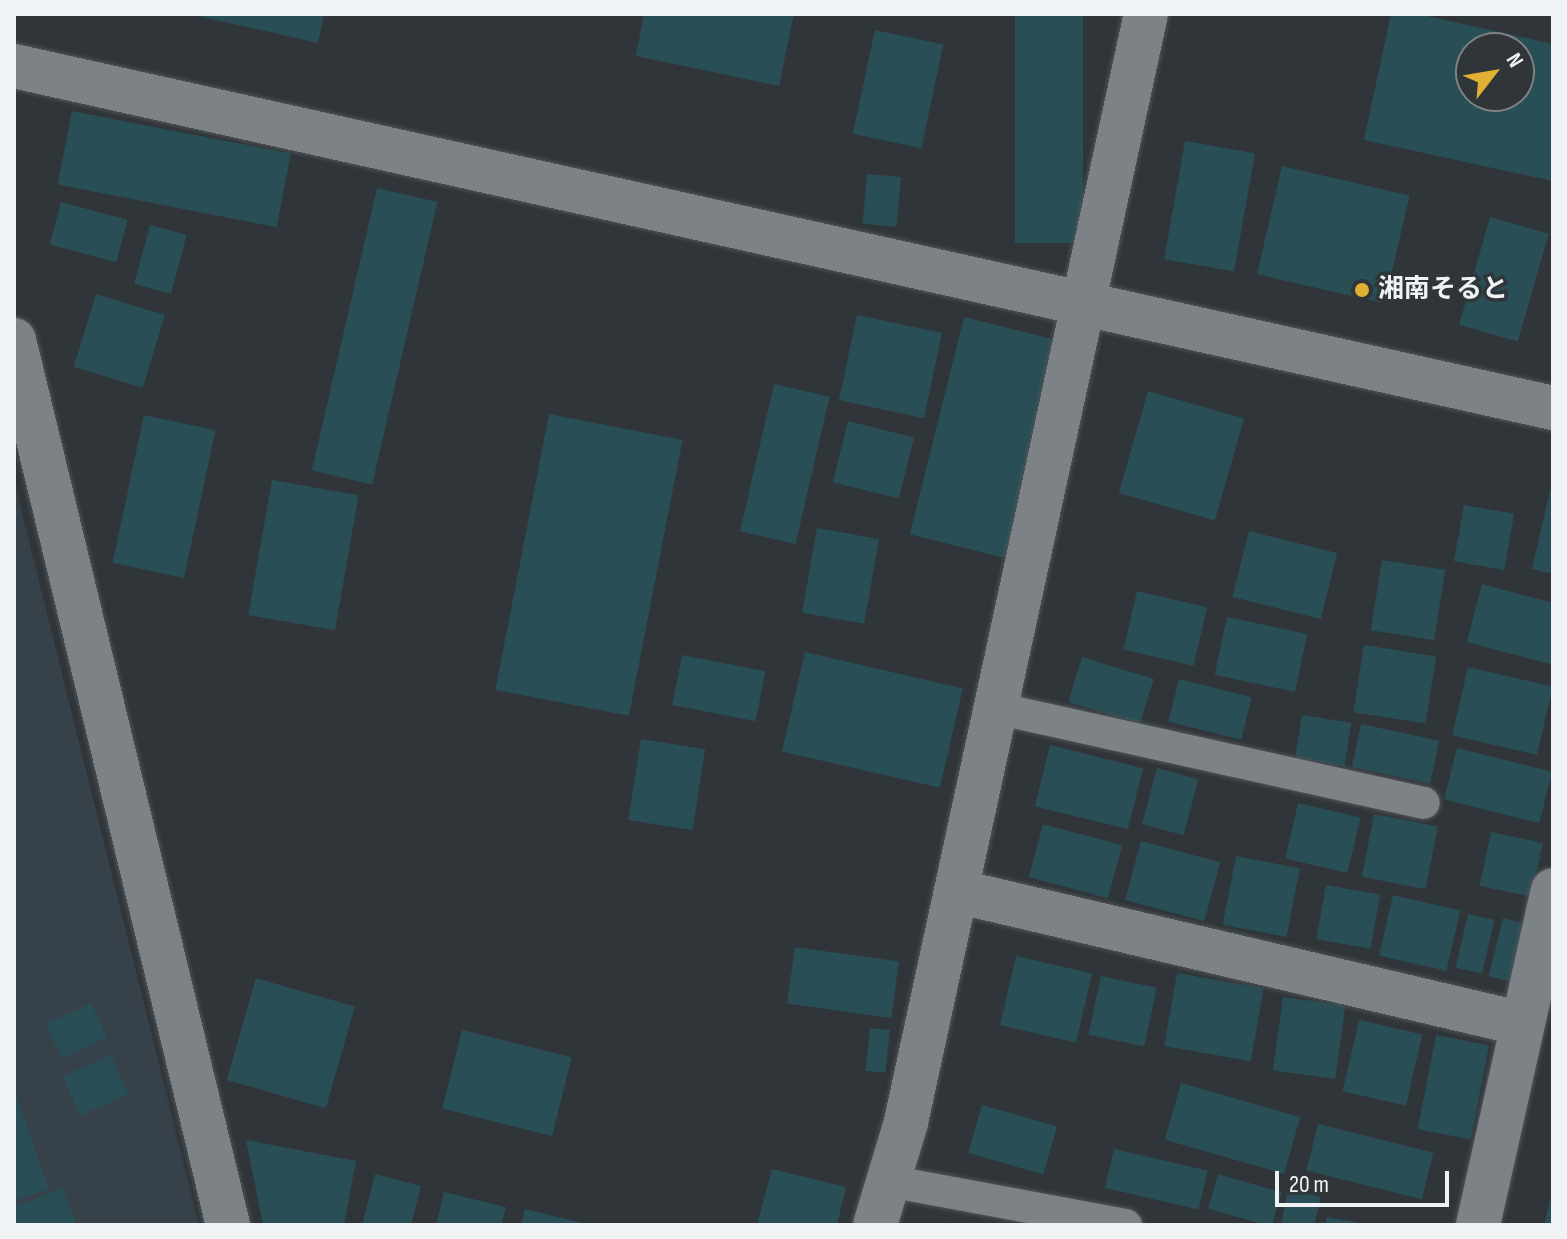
<!DOCTYPE html>
<html>
<head>
<meta charset="utf-8">
<style>
  body { margin:0 }
  #map { position:relative; width:1567px; height:1239px; overflow:hidden; background:#303539; font-family:"Sofia Sans Condensed","Noto Sans JP",sans-serif }
  div>[style] { position:absolute }
  .built>* { inset:0; background:#374149 }
  .building>* { inset:0; background:#294e56; transform-origin:0 0 }
  .roads { filter:drop-shadow(0 0 2px #505457) drop-shadow(0 0 2px #505457) }
  .service>* { height:32px; margin:-16px; padding:0 16px; transform-origin:16px; border-radius:16px; background:#7d8287 }
  .minor>* { height:44px; margin:-22px; padding:0 22px; transform-origin:22px; border-radius:22px; background:#7d8287 }
  .dots>* { width:22px; height:22px; translate:-50% -50%; box-sizing:border-box; border:4px solid #303539; border-radius:50% }
  span { translate:-50% -50%; white-space:nowrap; text-align:center; line-height:1.15; -webkit-text-stroke:7px #303539; paint-order:stroke }
  .poi-label { font-size:26px; color:#f0f3f5; font-weight:700 }
  .left { translate:0 -50%; text-align:left }
  .frame { position:absolute; inset:0; border:16px solid #f0f3f5; pointer-events:none }
  .north { position:absolute; left:1455px; top:32px; width:80px; height:80px; box-sizing:border-box; background:#303539; border:2px solid #7d8184; border-radius:50%; rotate:59deg; font-size:22px; font-weight:700; line-height:32px; text-align:center; color:#f0f3f5 }
  .north::after { content:''; display:block; margin:auto; width:28px; height:36px; background:#e1af34; clip-path:polygon(50% 0,100% 100%,50% 72%,0 100%) }
  .scale { position:absolute; left:1275px; top:1171px; width:174px; height:36px; box-sizing:border-box; border:4px solid #f0f3f5; border-top:0; padding-left:10px; font-size:24px; line-height:28px; white-space:nowrap; color:#f0f3f5; -webkit-text-stroke:6px #303539; paint-order:stroke }
</style>
</head>
<body>
<div id="map">
  <div class="built">
    <div style="clip-path:polygon(14px 481px,199px 1225px,14px 1225px)"></div>
  </div>
  <div class="building">
    <div style="clip-path:polygon(189px 14px,324px 14px,318px 43px)"></div>
    <div style="clip-path:polygon(644px 14px,794px 14px,779px 86px,636px 56px)"></div>
    <div style="left:1015px;top:14px;width:68px;height:229px"></div>
    <div style="clip-path:polygon(evenodd,1391px 14px,1418px 14px,1553px 44px,1553px 181px,1364px 140px,1391px 14px,1471px 48px,1519px 48px,1519px 96px,1471px 96px,1471px 48px)"></div>
    <div style="left:875px;top:30px;width:70px;height:106px;rotate:12deg"></div>
    <div style="left:72px;top:111px;width:223px;height:75px;rotate:11deg"></div>
    <div style="left:1185px;top:141px;width:71px;height:120px;rotate:10deg"></div>
    <div style="left:1282px;top:166px;width:131px;height:111px;rotate:13deg"></div>
    <div style="left:867px;top:174px;width:34px;height:50px;rotate:5deg"></div>
    <div style="left:377px;top:188px;width:62px;height:290px;rotate:13deg"></div>
    <div style="left:61px;top:202px;width:69px;height:44px;rotate:15deg"></div>
    <div style="left:1490px;top:217px;width:61px;height:112px;rotate:16deg"></div>
    <div style="left:150px;top:225px;width:38px;height:61px;rotate:15deg"></div>
    <div style="left:96px;top:294px;width:72px;height:76px;rotate:17deg"></div>
    <div style="left:857px;top:315px;width:87px;height:87px;rotate:12deg"></div>
    <div style="left:964px;top:317px;width:101px;height:224px;rotate:14deg"></div>
    <div style="left:774px;top:384px;width:57px;height:151px;rotate:13deg"></div>
    <div style="left:1148px;top:391px;width:100px;height:106px;rotate:16deg"></div>
    <div style="left:549px;top:414px;width:136px;height:281px;rotate:11deg"></div>
    <div style="left:144px;top:415px;width:73px;height:151px;rotate:12deg"></div>
    <div style="left:848px;top:421px;width:68px;height:63px;rotate:14deg"></div>
    <div style="left:272px;top:480px;width:88px;height:137px;rotate:10deg"></div>
    <div style="clip-path:polygon(1552px 482px,1553px 482px,1553px 574px,1532px 569px)"></div>
    <div style="left:1464px;top:505px;width:51px;height:57px;rotate:10deg"></div>
    <div style="left:817px;top:528px;width:63px;height:86px;rotate:10deg"></div>
    <div style="left:1249px;top:531px;width:91px;height:68px;rotate:14deg"></div>
    <div style="left:1382px;top:560px;width:64px;height:71px;rotate:9deg"></div>
    <div style="clip-path:polygon(1482px 584px,1553px 603px,1553px 665px,1467px 642px)"></div>
    <div style="left:1137px;top:591px;width:72px;height:60px;rotate:13deg"></div>
    <div style="left:1227px;top:617px;width:82px;height:59px;rotate:12deg"></div>
    <div style="left:1364px;top:645px;width:73px;height:68px;rotate:9deg"></div>
    <div style="left:805px;top:652px;width:162px;height:102px;rotate:13deg"></div>
    <div style="left:682px;top:655px;width:85px;height:51px;rotate:11deg"></div>
    <div style="left:1082px;top:657px;width:75px;height:47px;rotate:17deg"></div>
    <div style="left:1468px;top:667px;width:87px;height:70px;rotate:13deg"></div>
    <div style="left:1179px;top:679px;width:75px;height:44px;rotate:14deg"></div>
    <div style="left:1302px;top:715px;width:50px;height:44px;rotate:9deg"></div>
    <div style="left:1361px;top:724px;width:80px;height:44px;rotate:12deg"></div>
    <div style="left:641px;top:739px;width:65px;height:82px;rotate:9deg"></div>
    <div style="left:1050px;top:745px;width:96px;height:63px;rotate:14deg"></div>
    <div style="left:1457px;top:748px;width:98px;height:53px;rotate:14deg"></div>
    <div style="left:1157px;top:768px;width:43px;height:58px;rotate:15deg"></div>
    <div style="left:1298px;top:803px;width:64px;height:57px;rotate:13deg"></div>
    <div style="left:1374px;top:814px;width:65px;height:64px;rotate:11deg"></div>
    <div style="left:1043px;top:824px;width:82px;height:55px;rotate:15deg"></div>
    <div style="left:1491px;top:832px;width:53px;height:55px;rotate:12deg"></div>
    <div style="left:1141px;top:841px;width:82px;height:61px;rotate:15deg"></div>
    <div style="left:1236px;top:856px;width:65px;height:70px;rotate:11deg"></div>
    <div style="left:1326px;top:885px;width:55px;height:55px;rotate:10deg"></div>
    <div style="left:1393px;top:895px;width:69px;height:62px;rotate:13deg"></div>
    <div style="left:1468px;top:914px;width:27px;height:55px;rotate:13deg"></div>
    <div style="left:1503px;top:918px;width:25px;height:60px;rotate:14deg"></div>
    <div style="left:795px;top:947px;width:105px;height:57px;rotate:8deg"></div>
    <div style="left:1016px;top:956px;width:78px;height:71px;rotate:13deg"></div>
    <div style="left:1177px;top:973px;width:88px;height:74px;rotate:10deg"></div>
    <div style="left:1101px;top:976px;width:57px;height:60px;rotate:12deg"></div>
    <div style="left:256px;top:978px;width:103px;height:106px;rotate:16deg"></div>
    <div style="left:1283px;top:997px;width:63px;height:74px;rotate:8deg"></div>
    <div style="left:91px;top:1003px;width:38px;height:50px;rotate:65deg"></div>
    <div style="left:1359px;top:1020px;width:65px;height:73px;rotate:13deg"></div>
    <div style="left:870px;top:1028px;width:20px;height:43px;rotate:6deg"></div>
    <div style="left:462px;top:1030px;width:113px;height:81px;rotate:14deg"></div>
    <div style="left:1436px;top:1035px;width:54px;height:96px;rotate:11deg"></div>
    <div style="left:111px;top:1055px;width:43px;height:53px;rotate:66deg"></div>
    <div style="left:1181px;top:1083px;width:124px;height:59px;rotate:16deg"></div>
    <div style="clip-path:polygon(14px 1090px,49px 1189px,14px 1201px)"></div>
    <div style="left:982px;top:1105px;width:78px;height:50px;rotate:16deg"></div>
    <div style="left:1318px;top:1124px;width:119px;height:48px;rotate:14deg"></div>
    <div style="clip-path:polygon(246px 1140px,356px 1161px,344px 1225px,263px 1225px)"></div>
    <div style="left:1114px;top:1149px;width:96px;height:40px;rotate:13deg"></div>
    <div style="clip-path:polygon(772px 1169px,846px 1187px,837px 1225px,757px 1225px)"></div>
    <div style="clip-path:polygon(375px 1174px,421px 1186px,411px 1225px,362px 1225px)"></div>
    <div style="left:1218px;top:1174px;width:66px;height:36px;rotate:16deg"></div>
    <div style="clip-path:polygon(62px 1188px,77px 1225px,14px 1225px,14px 1207px)"></div>
    <div style="clip-path:polygon(1288px 1189px,1321px 1197px,1314px 1225px,1281px 1225px)"></div>
    <div style="clip-path:polygon(444px 1192px,506px 1207px,501px 1225px,436px 1225px)"></div>
    <div style="clip-path:polygon(1552px 1192px,1553px 1225px,1544px 1225px)"></div>
    <div style="clip-path:polygon(525px 1209px,587px 1224px,586px 1225px,521px 1225px)"></div>
    <div style="clip-path:polygon(1327px 1217px,1359px 1223px,1359px 1225px,1325px 1225px)"></div>
  </div>
  <div class="roads">
    <div class="service">
      <div style="left:996px;top:708px;width:438px;rotate:12.5deg"></div>
      <div style="left:888px;top:1181px;width:242px;rotate:10.5deg"></div>
    </div>
    <div class="minor">
      <div style="left:14px;top:66px;width:1577px;rotate:12.53deg"></div>
      <div style="left:14px;top:340px;width:911px;rotate:76.41deg"></div>
      <div style="left:956px;top:891px;width:582px;rotate:13.2deg"></div>
      <div style="left:875px;top:1225px;width:108px;rotate:-73.2deg"></div>
      <div style="left:906px;top:1122px;width:1134px;rotate:-77.78deg"></div>
      <div style="left:1478px;top:1225px;width:343px;rotate:-77.4deg"></div>
    </div>
  </div>
  <div class="dots">
    <div style="left:1362px;top:290px;background:#e1af34"></div>
  </div>
  <div class="poi-label">
    <span class="left" style="left:1378px;top:290px">湘南そると</span>
  </div>
  <div class="frame"></div>
  <div class="north">N</div>
  <div class="scale">20 m</div>
</div>
</body>
</html>
